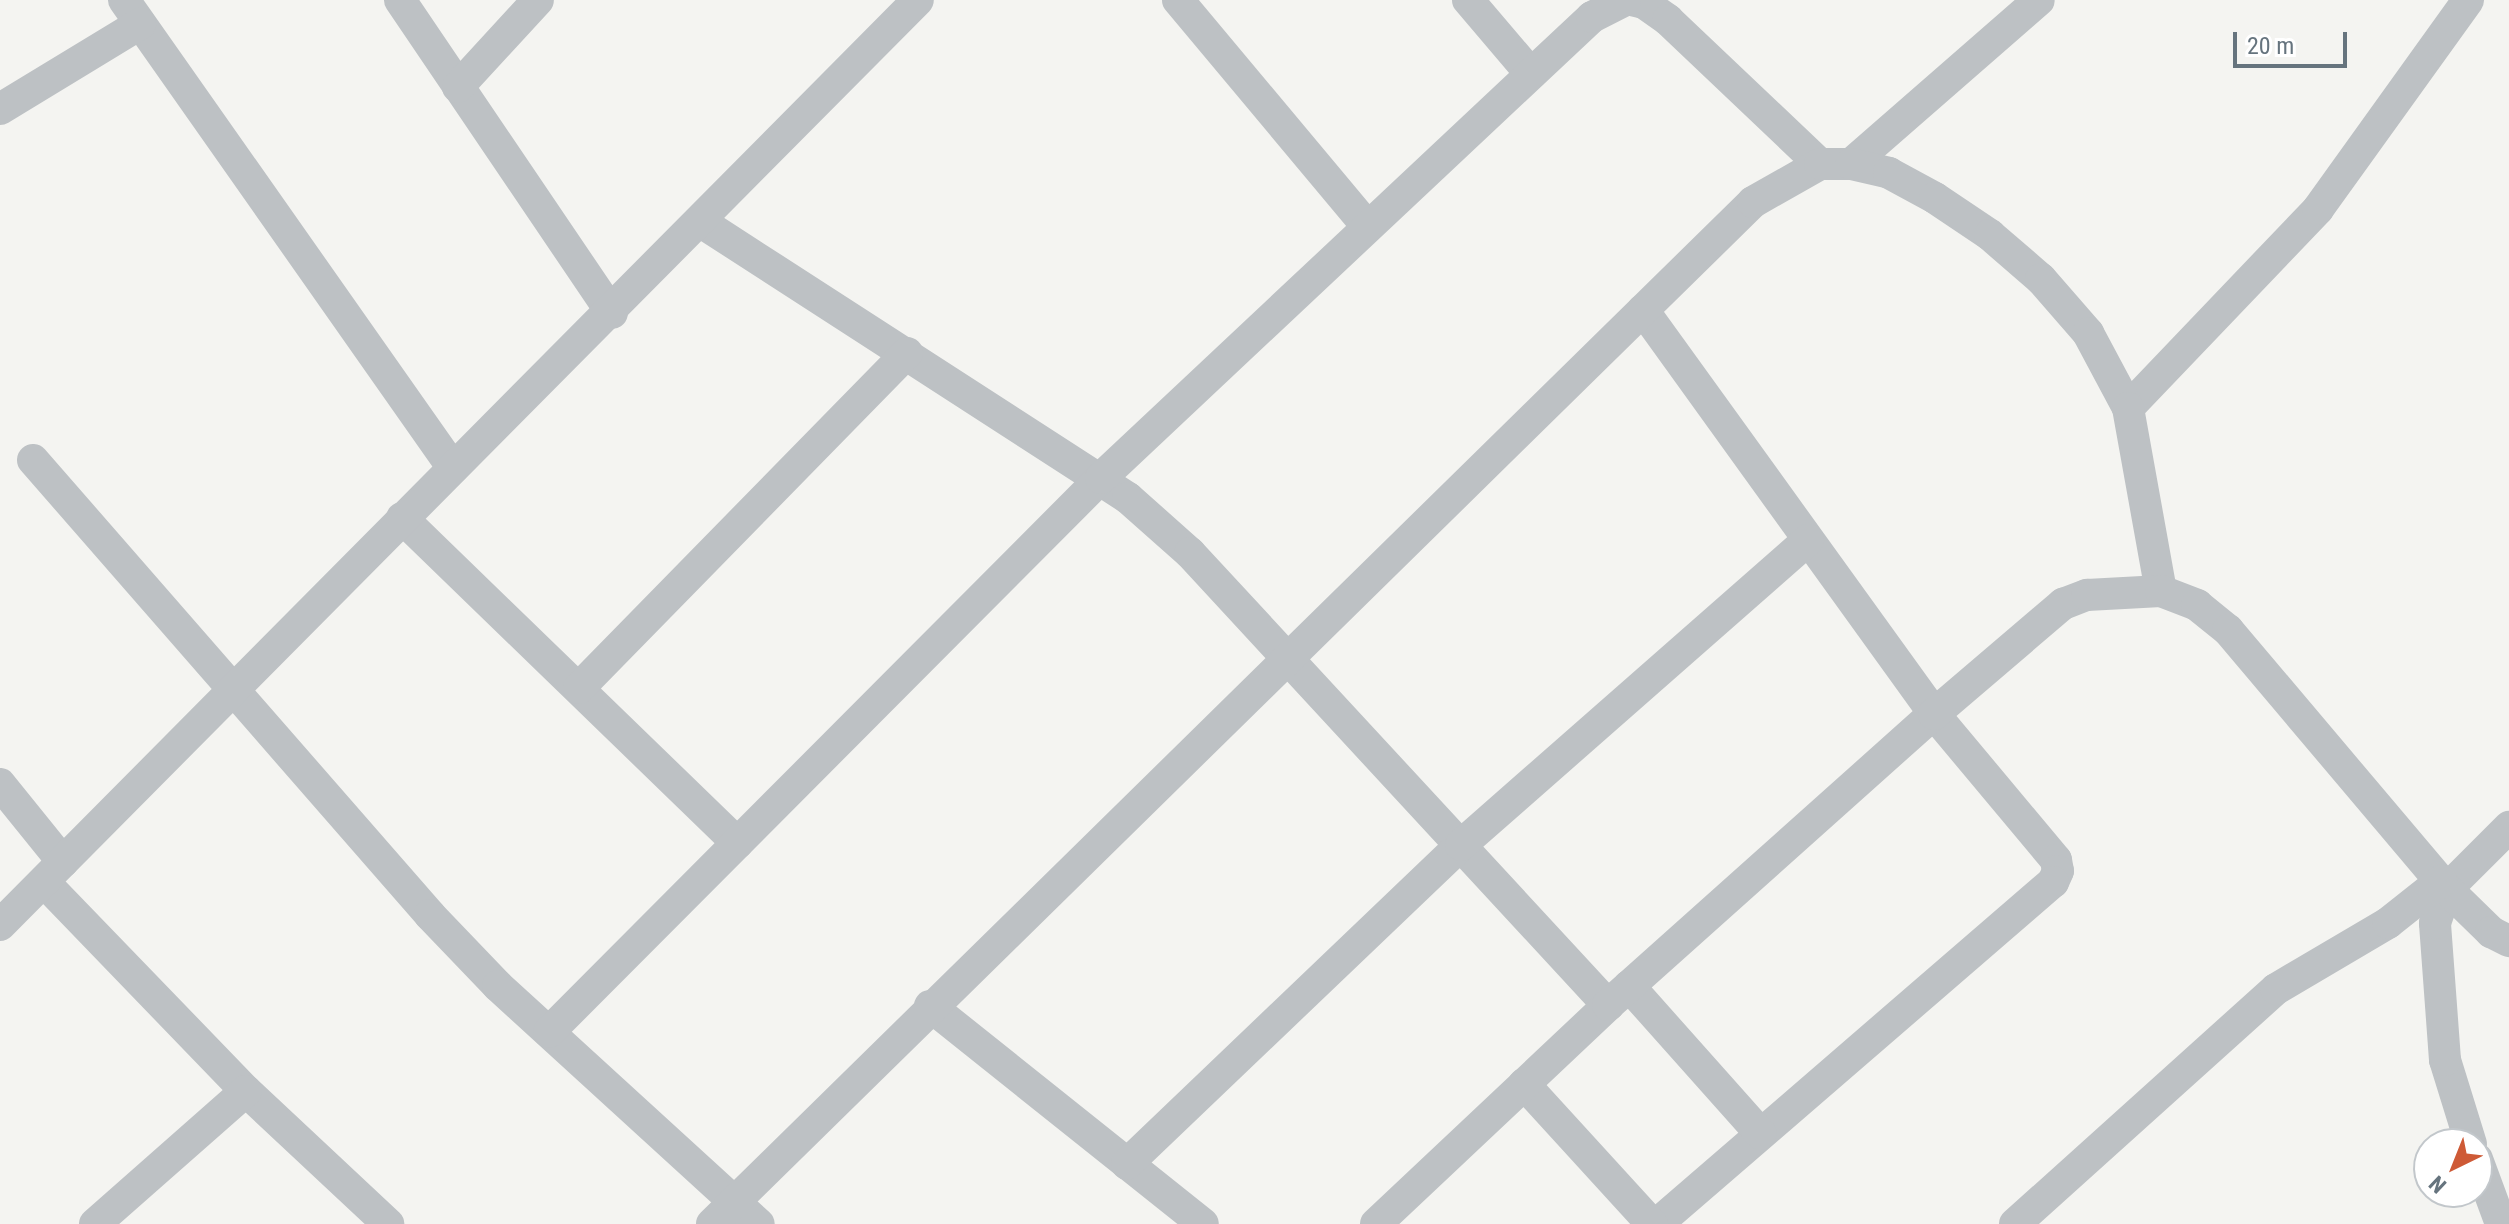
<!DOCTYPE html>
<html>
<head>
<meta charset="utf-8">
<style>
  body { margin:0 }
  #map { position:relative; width:2509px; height:1224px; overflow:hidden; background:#f4f4f1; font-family:"Roboto Condensed",sans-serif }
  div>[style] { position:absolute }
  .street>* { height:32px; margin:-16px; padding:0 16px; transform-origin:16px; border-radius:16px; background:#bdc1c4 }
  span { translate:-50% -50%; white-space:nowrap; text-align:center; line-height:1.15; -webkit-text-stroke:8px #fff; paint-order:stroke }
  .north { position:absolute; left:2413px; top:1128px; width:80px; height:80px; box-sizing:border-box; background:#fff; border:2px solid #c2c7cb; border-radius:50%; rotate:223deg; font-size:22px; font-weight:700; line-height:32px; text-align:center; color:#66747e }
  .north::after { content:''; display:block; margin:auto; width:28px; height:36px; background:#ce5a36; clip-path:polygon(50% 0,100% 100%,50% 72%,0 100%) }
  .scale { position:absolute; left:2233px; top:32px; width:114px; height:36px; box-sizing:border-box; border:4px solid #66747e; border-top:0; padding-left:10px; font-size:24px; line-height:28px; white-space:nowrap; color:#66747e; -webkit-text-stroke:6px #fff; paint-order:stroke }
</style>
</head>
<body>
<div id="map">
  <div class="street">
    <div style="left:124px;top:0;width:572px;rotate:54.89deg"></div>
    <div style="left:400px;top:0;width:378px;rotate:55.9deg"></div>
    <div style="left:1178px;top:0;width:295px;rotate:50.1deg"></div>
    <div style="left:1468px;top:0;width:97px;rotate:49.6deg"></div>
    <div style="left:1631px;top:0;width:13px;rotate:13deg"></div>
    <div style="left:1644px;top:3px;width:29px;rotate:35deg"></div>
    <div style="left:1668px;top:20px;width:209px;rotate:43.5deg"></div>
    <div style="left:458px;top:87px;width:118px;rotate:-47.4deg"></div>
    <div style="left:0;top:109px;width:164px;rotate:-31.3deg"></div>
    <div style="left:1851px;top:164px;width:249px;rotate:-41.1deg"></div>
    <div style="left:701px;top:222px;width:508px;rotate:32.88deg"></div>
    <div style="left:1128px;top:498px;width:83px;rotate:41.6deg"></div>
    <div style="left:1190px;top:553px;width:616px;rotate:47.24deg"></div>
    <div style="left:1643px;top:310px;width:498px;rotate:54.2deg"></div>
    <div style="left:1934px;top:714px;width:190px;rotate:50.1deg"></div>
    <div style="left:2056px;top:860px;width:11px;rotate:80deg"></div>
    <div style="left:2058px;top:871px;width:12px;rotate:114deg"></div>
    <div style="left:2053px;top:882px;width:523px;rotate:139.18deg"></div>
    <div style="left:2128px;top:408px;width:275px;rotate:-46.3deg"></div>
    <div style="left:2318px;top:209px;width:257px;rotate:-54.3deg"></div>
    <div style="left:33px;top:460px;width:604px;rotate:48.89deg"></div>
    <div style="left:430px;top:915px;width:98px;rotate:46.2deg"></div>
    <div style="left:498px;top:986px;width:353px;rotate:42.4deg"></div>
    <div style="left:402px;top:518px;width:467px;rotate:44.1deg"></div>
    <div style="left:579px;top:688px;width:469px;rotate:-45.6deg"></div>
    <div style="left:0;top:784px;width:100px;rotate:51.1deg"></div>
    <div style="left:44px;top:882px;width:291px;rotate:46deg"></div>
    <div style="left:246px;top:1091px;width:195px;rotate:43.1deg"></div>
    <div style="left:0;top:925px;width:1303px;rotate:-45.22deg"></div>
    <div style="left:1629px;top:986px;width:198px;rotate:48.3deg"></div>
    <div style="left:930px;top:1006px;width:349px;rotate:38.6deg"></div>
    <div style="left:549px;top:1032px;width:782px;rotate:-45.1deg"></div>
    <div style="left:1101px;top:478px;width:673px;rotate:-43.2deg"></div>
    <div style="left:1592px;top:17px;width:37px;rotate:-27deg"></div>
    <div style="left:1524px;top:1084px;width:190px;rotate:47.6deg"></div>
    <div style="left:2471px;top:1144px;width:88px;rotate:-107.2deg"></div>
    <div style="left:2445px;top:1060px;width:137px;rotate:-94.2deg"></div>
    <div style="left:2435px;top:923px;width:36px;rotate:-71deg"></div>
    <div style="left:2447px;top:889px;width:88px;rotate:-45deg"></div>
    <div style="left:2477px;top:1159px;width:69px;rotate:69.7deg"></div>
    <div style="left:1127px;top:1164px;width:462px;rotate:-43.7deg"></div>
    <div style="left:1461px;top:845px;width:462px;rotate:-41.3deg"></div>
    <div style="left:95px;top:1224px;width:201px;rotate:-41.4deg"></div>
    <div style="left:712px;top:1224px;width:1459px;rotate:-44.47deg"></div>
    <div style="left:1753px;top:202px;width:77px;rotate:-29.6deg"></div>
    <div style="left:1820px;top:164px;width:31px"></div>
    <div style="left:1851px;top:164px;width:39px;rotate:13deg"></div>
    <div style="left:1889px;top:173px;width:52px;rotate:28.5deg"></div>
    <div style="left:1935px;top:198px;width:66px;rotate:33.9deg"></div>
    <div style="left:1990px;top:235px;width:67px;rotate:40.8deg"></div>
    <div style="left:2041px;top:279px;width:72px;rotate:49deg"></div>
    <div style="left:2088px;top:333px;width:85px;rotate:61.9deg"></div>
    <div style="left:2128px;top:408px;width:186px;rotate:79.8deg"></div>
    <div style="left:1376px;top:1224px;width:319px;rotate:-43.3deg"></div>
    <div style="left:1608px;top:1005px;width:437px;rotate:-41.8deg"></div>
    <div style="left:1934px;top:714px;width:170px;rotate:-40.5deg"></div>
    <div style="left:2063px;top:604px;width:26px;rotate:-21deg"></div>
    <div style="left:2087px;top:595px;width:74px;rotate:-3.1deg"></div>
    <div style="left:2161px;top:591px;width:39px;rotate:21deg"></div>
    <div style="left:2197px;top:605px;width:40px;rotate:39deg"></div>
    <div style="left:2228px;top:630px;width:339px;rotate:49.8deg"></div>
    <div style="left:2447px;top:889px;width:62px;rotate:44.3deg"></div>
    <div style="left:2491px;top:932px;width:20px;rotate:27deg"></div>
    <div style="left:2015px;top:1224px;width:351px;rotate:-42deg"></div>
    <div style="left:2276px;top:989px;width:130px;rotate:-30.5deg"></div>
    <div style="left:2388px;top:923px;width:68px;rotate:-38.4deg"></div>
  </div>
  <div class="north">N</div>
  <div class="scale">20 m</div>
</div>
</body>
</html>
